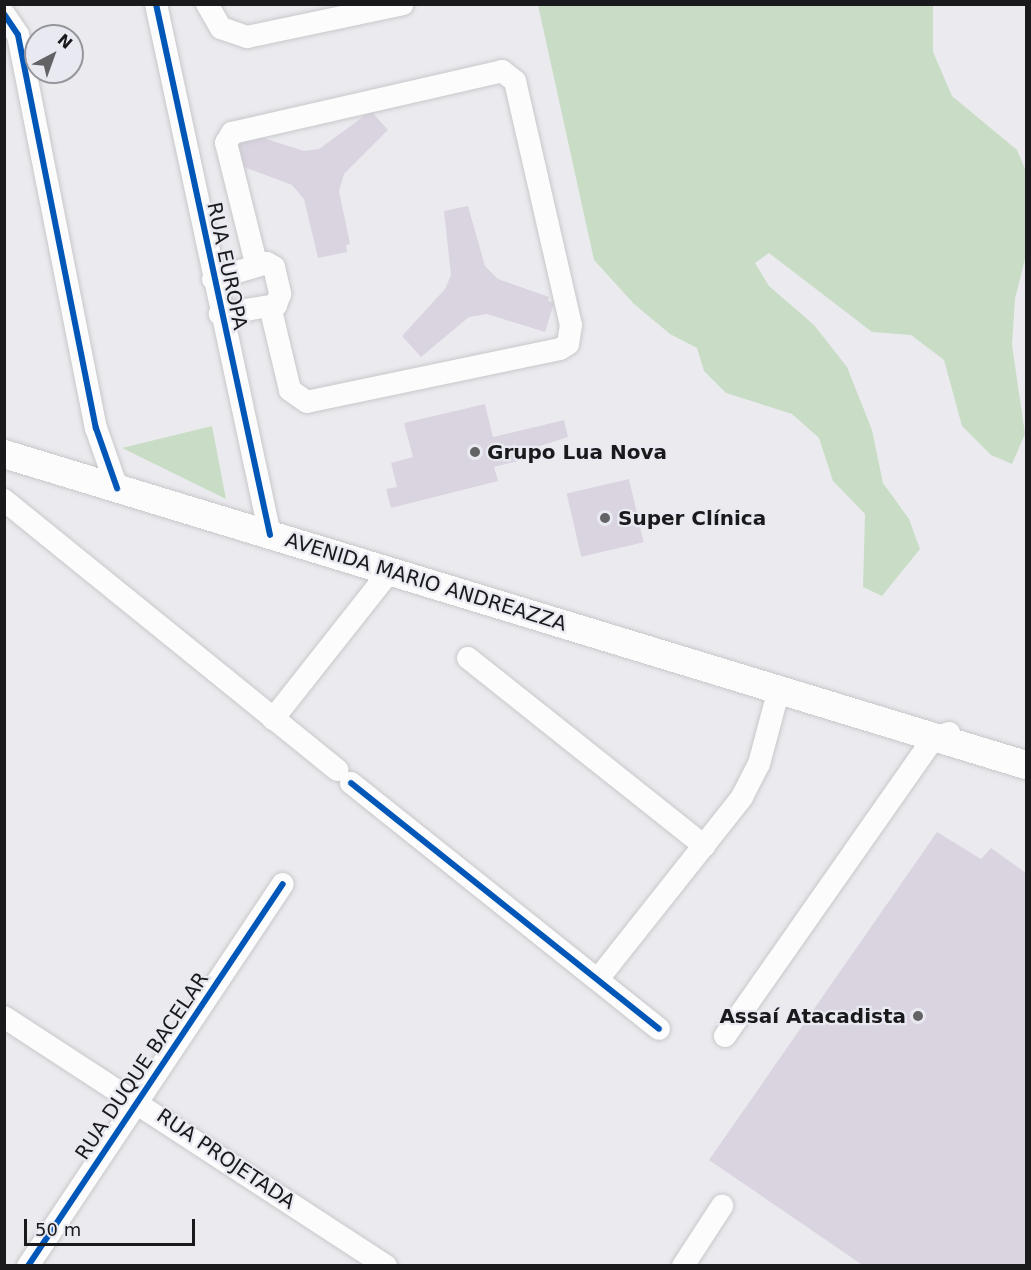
<!DOCTYPE html>
<html>
<head>
<meta charset="utf-8">
<style>
  body { margin:0 }
  #map { position:relative; width:1031px; height:1270px; overflow:hidden; background:#ebebef; font-family:"DejaVu Sans",sans-serif }
  div>[style] { position:absolute }
  .green>* { inset:0; background:#c9ddc6 }
  .building>* { inset:0; background:#dad4e1; transform-origin:0 0 }
  .roads { filter:drop-shadow(0 0 2px #c8c8cb) drop-shadow(0 0 2px #c8c8cb) }
  .minor>* { height:22px; margin:-11px; padding:0 11px; transform-origin:11px; border-radius:11px; background:#fcfcfd }
  .major>* { height:28px; margin:-14px; padding:0 14px; transform-origin:14px; border-radius:14px; background:#fcfcfd }
  .cycleway>* { height:6px; margin:-3px; padding:0 3px; transform-origin:3px; border-radius:3px; background:#0057b8 }
  .dots>* { width:16px; height:16px; translate:-50% -50%; box-sizing:border-box; border:3px solid #e9eaf1; border-radius:50% }
  span { translate:-50% -50%; white-space:nowrap; text-align:center; line-height:1.15; -webkit-text-stroke:4.5px #e9eaf1; paint-order:stroke }
  .street-label { font-size:20px; color:#1a1a1d }
  .poi-label { font-size:20px; color:#1a1a1d; font-weight:700 }
  .left { translate:0 -50%; text-align:left }
  .right { translate:-100% -50%; text-align:right }
  .frame { position:absolute; inset:0; border:6px solid #1a1a1d; pointer-events:none }
  .north { position:absolute; left:24px; top:24px; width:60px; height:60px; box-sizing:border-box; background:#e9eaf1; border:2px solid #96979c; border-radius:50%; rotate:41deg; font-size:16px; font-weight:700; line-height:24px; text-align:center; color:#1a1a1d }
  .north::after { content:''; display:block; margin:auto; width:21px; height:27px; background:#636366; clip-path:polygon(50% 0,100% 100%,50% 72%,0 100%) }
  .scale { position:absolute; left:24px; top:1219px; width:171px; height:27px; box-sizing:border-box; border:3px solid #1a1a1d; border-top:0; padding-left:8px; font-size:18px; line-height:21px; white-space:nowrap; color:#1a1a1d; -webkit-text-stroke:4px #e9eaf1; paint-order:stroke }
</style>
</head>
<body>
<div id="map">
  <div class="green">
    <div style="clip-path:polygon(538px 5px,933px 5px,933px 52px,952px 96px,1017px 150px,1026px 171px,1026px 255px,1015px 299px,1012px 345px,1025px 434px,1012px 464px,991px 455px,962px 426px,944px 360px,911px 335px,872px 332px,769px 253px,755px 263px,769px 286px,814px 325px,847px 367px,872px 430px,883px 483px,909px 519px,920px 549px,882px 596px,863px 587px,865px 514px,833px 481px,819px 438px,792px 414px,726px 393px,704px 371px,697px 348px,670px 334px,634px 304px,594px 260px)"></div>
    <div style="clip-path:polygon(212px 426px,226px 499px,122px 448px)"></div>
  </div>
  <div class="building">
    <div style="clip-path:polygon(371px 111px,388px 130px,344px 174px,339px 191px,350px 244px,346px 245px,347px 252px,318px 258px,304px 199px,292px 185px,233px 163px,242px 137px,255px 141px,257px 136px,304px 151px,319px 149px)"></div>
    <div style="clip-path:polygon(468px 206px,485px 266px,498px 279px,549px 297px,548px 301px,554px 303px,545px 332px,487px 314px,469px 317px,421px 357px,402px 336px,445px 289px,451px 275px,444px 211px)"></div>
    <div style="clip-path:polygon(485px 404px,493px 437px,564px 420px,568px 437px,537px 447px,539px 456px,494px 467px,498px 481px,391px 508px,386px 489px,397px 487px,391px 463px,413px 457px,404px 423px)"></div>
    <div style="left:629px;top:479px;width:65px;height:64px;rotate:77deg"></div>
    <div style="clip-path:polygon(937px 832px,981px 859px,991px 848px,1026px 873px,1026px 1266px,864px 1266px,709px 1160px)"></div>
  </div>
  <div class="roads">
    <div class="minor">
      <div style="left:156px;top:4px;width:543px;rotate:77.88deg"></div>
      <div style="left:207px;top:4px;width:28px;rotate:60deg"></div>
      <div style="left:221px;top:28px;width:28px;rotate:19deg"></div>
      <div style="left:247px;top:37px;width:159px;rotate:-11.9deg"></div>
      <div style="left:4px;top:14px;width:25px;rotate:56deg"></div>
      <div style="left:18px;top:35px;width:401px;rotate:78.8deg"></div>
      <div style="left:96px;top:428px;width:64px;rotate:70.7deg"></div>
      <div style="left:256px;top:263px;width:124px;rotate:-104deg"></div>
      <div style="left:226px;top:143px;width:12px;rotate:-59deg"></div>
      <div style="left:232px;top:133px;width:277px;rotate:-12.9deg"></div>
      <div style="left:502px;top:71px;width:16px;rotate:38deg"></div>
      <div style="left:515px;top:81px;width:250px;rotate:77.1deg"></div>
      <div style="left:571px;top:325px;width:19px;rotate:99deg"></div>
      <div style="left:568px;top:344px;width:9px;rotate:148deg"></div>
      <div style="left:560px;top:349px;width:258px;rotate:168.2deg"></div>
      <div style="left:307px;top:402px;width:21px;rotate:-145deg"></div>
      <div style="left:290px;top:390px;width:86px;rotate:-103.4deg"></div>
      <div style="left:213px;top:279px;width:56px;rotate:-16.5deg"></div>
      <div style="left:267px;top:263px;width:8px;rotate:30deg"></div>
      <div style="left:274px;top:267px;width:28px;rotate:77deg"></div>
      <div style="left:280px;top:294px;width:12px;rotate:110deg"></div>
      <div style="left:276px;top:305px;width:57px;rotate:170.9deg"></div>
      <div style="left:4px;top:500px;width:429px;rotate:39deg"></div>
      <div style="left:468px;top:658px;width:302px;rotate:38.5deg"></div>
      <div style="left:273px;top:719px;width:189px;rotate:-51.7deg"></div>
      <div style="left:351px;top:783px;width:394px;rotate:38.6deg"></div>
      <div style="left:598px;top:979px;width:232px;rotate:-51.6deg"></div>
      <div style="left:742px;top:797px;width:37px;rotate:-63deg"></div>
      <div style="left:759px;top:764px;width:78px;rotate:-75.1deg"></div>
      <div style="left:4px;top:1017px;width:456px;rotate:33.1deg"></div>
      <div style="left:725px;top:1036px;width:364px;rotate:-55deg"></div>
      <div style="left:934px;top:738px;width:16px;rotate:-18deg"></div>
      <div style="left:28px;top:1266px;width:459px;rotate:-56.3deg"></div>
      <div style="left:683px;top:1266px;width:72px;rotate:-57deg"></div>
    </div>
    <div class="major">
      <div style="left:4px;top:454px;width:1068px;rotate:16.93deg"></div>
    </div>
  </div>
  <div class="cycleway">
    <div style="left:156px;top:4px;width:543px;rotate:77.88deg"></div>
    <div style="left:4px;top:14px;width:25px;rotate:56deg"></div>
    <div style="left:18px;top:35px;width:401px;rotate:78.8deg"></div>
    <div style="left:96px;top:428px;width:64px;rotate:70.7deg"></div>
    <div style="left:351px;top:783px;width:394px;rotate:38.6deg"></div>
    <div style="left:28px;top:1266px;width:459px;rotate:-56.3deg"></div>
  </div>
  <div class="dots">
    <div style="left:475px;top:452px;background:#636366"></div>
    <div style="left:605px;top:518px;background:#636366"></div>
    <div style="left:918px;top:1016px;background:#636366"></div>
  </div>
  <div class="street-label">
    <span style="left:227px;top:266px;rotate:78deg">RUA EUROPA</span>
    <span style="left:426px;top:582px;rotate:17deg">AVENIDA MARIO ANDREAZZA</span>
    <span style="left:142px;top:1066px;rotate:-56deg">RUA DUQUE BACELAR</span>
    <span style="left:226px;top:1159px;rotate:34deg">RUA PROJETADA</span>
  </div>
  <div class="poi-label">
    <span class="left" style="left:487px;top:452px">Grupo Lua Nova</span>
    <span class="left" style="left:618px;top:518px">Super Clínica</span>
    <span class="right" style="left:906px;top:1016px">Assaí Atacadista</span>
  </div>
  <div class="frame"></div>
  <div class="north">N</div>
  <div class="scale">50 m</div>
</div>
</body>
</html>
